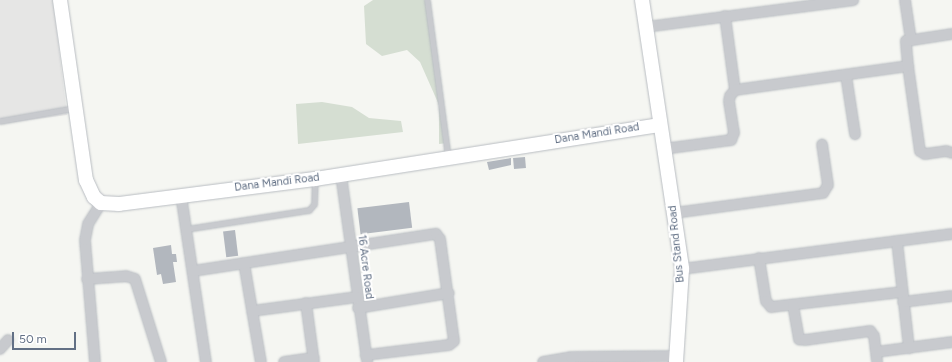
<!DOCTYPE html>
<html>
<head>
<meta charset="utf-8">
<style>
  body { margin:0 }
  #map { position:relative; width:952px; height:362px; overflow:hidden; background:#f5f6f2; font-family:Figtree,sans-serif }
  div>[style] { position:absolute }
  .built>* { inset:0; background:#e6e6e5 }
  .green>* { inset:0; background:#d5ded2 }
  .building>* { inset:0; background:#b2b7be; transform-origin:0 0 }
  .roads { filter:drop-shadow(0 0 1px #b9bdc2) drop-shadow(0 0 1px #b9bdc2) }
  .lane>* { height:5px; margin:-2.5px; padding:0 2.5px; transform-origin:2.5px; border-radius:2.5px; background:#c8cace }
  .street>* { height:10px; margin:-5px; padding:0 5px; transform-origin:5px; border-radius:5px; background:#c8cace }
  .secondary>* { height:14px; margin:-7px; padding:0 7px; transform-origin:7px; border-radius:7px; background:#fff }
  span { translate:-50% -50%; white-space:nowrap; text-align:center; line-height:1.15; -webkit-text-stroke:4px #fff; paint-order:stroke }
  .street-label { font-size:11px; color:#627085 }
  .scale { position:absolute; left:12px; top:332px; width:64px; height:18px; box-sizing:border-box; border:2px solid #627085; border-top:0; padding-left:5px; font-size:12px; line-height:14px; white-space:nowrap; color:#627085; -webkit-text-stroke:3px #fff; paint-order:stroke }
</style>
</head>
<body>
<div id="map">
  <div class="built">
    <div style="clip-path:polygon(0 0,53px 0,67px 115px,0 124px)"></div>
  </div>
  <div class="green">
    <div style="clip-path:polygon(373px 0,427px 0,448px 143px,439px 144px,439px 105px,420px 62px,407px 50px,382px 56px,366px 44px,364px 6px)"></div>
    <div style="clip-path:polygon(322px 102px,352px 107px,369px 118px,401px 121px,403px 132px,298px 144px,296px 104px)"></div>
  </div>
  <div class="building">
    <div style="left:525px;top:157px;width:11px;height:12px;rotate:85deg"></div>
    <div style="clip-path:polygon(511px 158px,511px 165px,489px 170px,487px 162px)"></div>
    <div style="left:409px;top:202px;width:26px;height:52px;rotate:83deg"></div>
    <div style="left:235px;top:230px;width:26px;height:12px;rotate:83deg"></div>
    <div style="clip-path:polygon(171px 245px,172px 254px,176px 254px,177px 262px,173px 262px,176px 282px,163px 284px,161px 274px,157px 275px,153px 248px)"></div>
  </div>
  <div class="roads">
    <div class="lane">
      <div style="left:427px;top:0;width:158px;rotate:82.4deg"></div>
      <div style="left:0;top:121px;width:75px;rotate:-10deg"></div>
      <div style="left:186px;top:229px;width:124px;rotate:-8.8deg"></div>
      <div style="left:309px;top:210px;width:8px;rotate:-50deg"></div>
      <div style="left:314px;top:204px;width:23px;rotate:-88deg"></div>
    </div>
    <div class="street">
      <div style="left:905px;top:0;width:40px;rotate:81.5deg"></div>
      <div style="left:725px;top:16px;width:75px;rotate:82.3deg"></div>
      <div style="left:646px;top:27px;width:209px;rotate:-7.4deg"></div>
      <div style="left:908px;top:66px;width:86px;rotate:82deg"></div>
      <div style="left:920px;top:151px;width:6px;rotate:31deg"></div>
      <div style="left:925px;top:154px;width:21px;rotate:-8deg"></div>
      <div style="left:946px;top:151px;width:6px;rotate:18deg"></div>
      <div style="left:846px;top:75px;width:60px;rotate:81.3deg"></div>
      <div style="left:663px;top:149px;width:69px;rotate:-7.5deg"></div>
      <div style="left:731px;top:140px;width:8px;rotate:-67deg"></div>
      <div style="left:734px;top:133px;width:32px;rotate:-99deg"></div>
      <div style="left:729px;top:101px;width:5px;rotate:-79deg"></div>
      <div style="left:730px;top:96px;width:8px;rotate:-50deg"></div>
      <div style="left:735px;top:90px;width:175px;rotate:-7.9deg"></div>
      <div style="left:908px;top:66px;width:25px;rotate:-95deg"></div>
      <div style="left:906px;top:41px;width:47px;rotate:-8.7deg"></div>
      <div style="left:341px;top:175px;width:188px;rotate:82deg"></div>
      <div style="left:181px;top:195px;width:169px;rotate:81.5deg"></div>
      <div style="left:674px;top:213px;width:150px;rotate:-7.6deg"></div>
      <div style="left:823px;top:193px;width:9px;rotate:-58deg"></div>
      <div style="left:828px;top:185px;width:41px;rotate:-98.3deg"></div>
      <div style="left:897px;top:241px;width:108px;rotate:83.6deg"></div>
      <div style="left:759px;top:258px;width:44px;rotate:80.8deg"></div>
      <div style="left:766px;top:301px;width:8px;rotate:50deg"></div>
      <div style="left:771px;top:307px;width:132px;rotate:-6.5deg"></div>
      <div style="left:244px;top:263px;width:100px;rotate:80.3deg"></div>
      <div style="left:682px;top:269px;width:272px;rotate:-7.4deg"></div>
      <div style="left:193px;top:271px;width:246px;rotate:-8.7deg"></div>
      <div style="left:436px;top:234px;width:6px;rotate:51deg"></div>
      <div style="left:440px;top:239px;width:103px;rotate:82.2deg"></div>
      <div style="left:454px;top:341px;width:6px;rotate:141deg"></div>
      <div style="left:449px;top:345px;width:84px;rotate:173.1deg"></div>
      <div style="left:87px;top:279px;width:39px;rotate:-4deg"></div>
      <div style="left:126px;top:276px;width:9px;rotate:18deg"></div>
      <div style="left:135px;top:279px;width:87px;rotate:72.6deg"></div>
      <div style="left:903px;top:302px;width:49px;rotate:-7deg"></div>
      <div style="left:306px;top:303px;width:60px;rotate:82.3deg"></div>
      <div style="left:793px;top:305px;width:35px;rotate:80deg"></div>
      <div style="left:799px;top:339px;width:6px;rotate:9deg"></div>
      <div style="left:805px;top:340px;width:66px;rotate:-7.9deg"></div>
      <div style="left:870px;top:331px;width:6px;rotate:51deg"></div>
      <div style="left:874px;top:336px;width:26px;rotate:83deg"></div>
      <div style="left:358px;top:308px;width:92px;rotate:-9.4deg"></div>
      <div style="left:252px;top:311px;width:106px;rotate:-7.6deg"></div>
      <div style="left:0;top:349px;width:12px;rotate:-48deg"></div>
      <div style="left:876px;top:352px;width:77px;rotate:-7.5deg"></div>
      <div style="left:95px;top:362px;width:122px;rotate:-94.7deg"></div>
      <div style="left:85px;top:240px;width:16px;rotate:-79deg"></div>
      <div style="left:88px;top:224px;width:25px;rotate:-58deg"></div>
      <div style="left:284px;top:362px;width:30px;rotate:-8deg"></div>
      <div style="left:543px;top:362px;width:28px;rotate:-10deg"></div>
      <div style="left:571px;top:357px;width:105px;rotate:-0.5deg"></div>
    </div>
    <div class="secondary">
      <div style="left:60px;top:0;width:182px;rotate:81.8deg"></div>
      <div style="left:86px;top:180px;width:19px;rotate:65deg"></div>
      <div style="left:94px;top:197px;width:9px;rotate:41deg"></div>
      <div style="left:101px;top:203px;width:18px;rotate:3deg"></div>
      <div style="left:119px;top:204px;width:198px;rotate:-7.3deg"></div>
      <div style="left:315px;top:179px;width:349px;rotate:-8.9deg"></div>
      <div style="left:642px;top:0;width:272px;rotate:81.5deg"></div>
      <div style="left:682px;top:269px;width:93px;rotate:93.7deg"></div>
    </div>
  </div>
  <div class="street-label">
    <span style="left:597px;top:134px;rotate:-9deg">Dana Mandi Road</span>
    <span style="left:277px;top:183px;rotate:-7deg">Dana Mandi Road</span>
    <span style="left:677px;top:244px;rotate:-96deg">Bus Stand Road</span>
    <span style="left:365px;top:267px;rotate:83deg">16 Acre Road</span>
  </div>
  <div class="scale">50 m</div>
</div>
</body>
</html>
